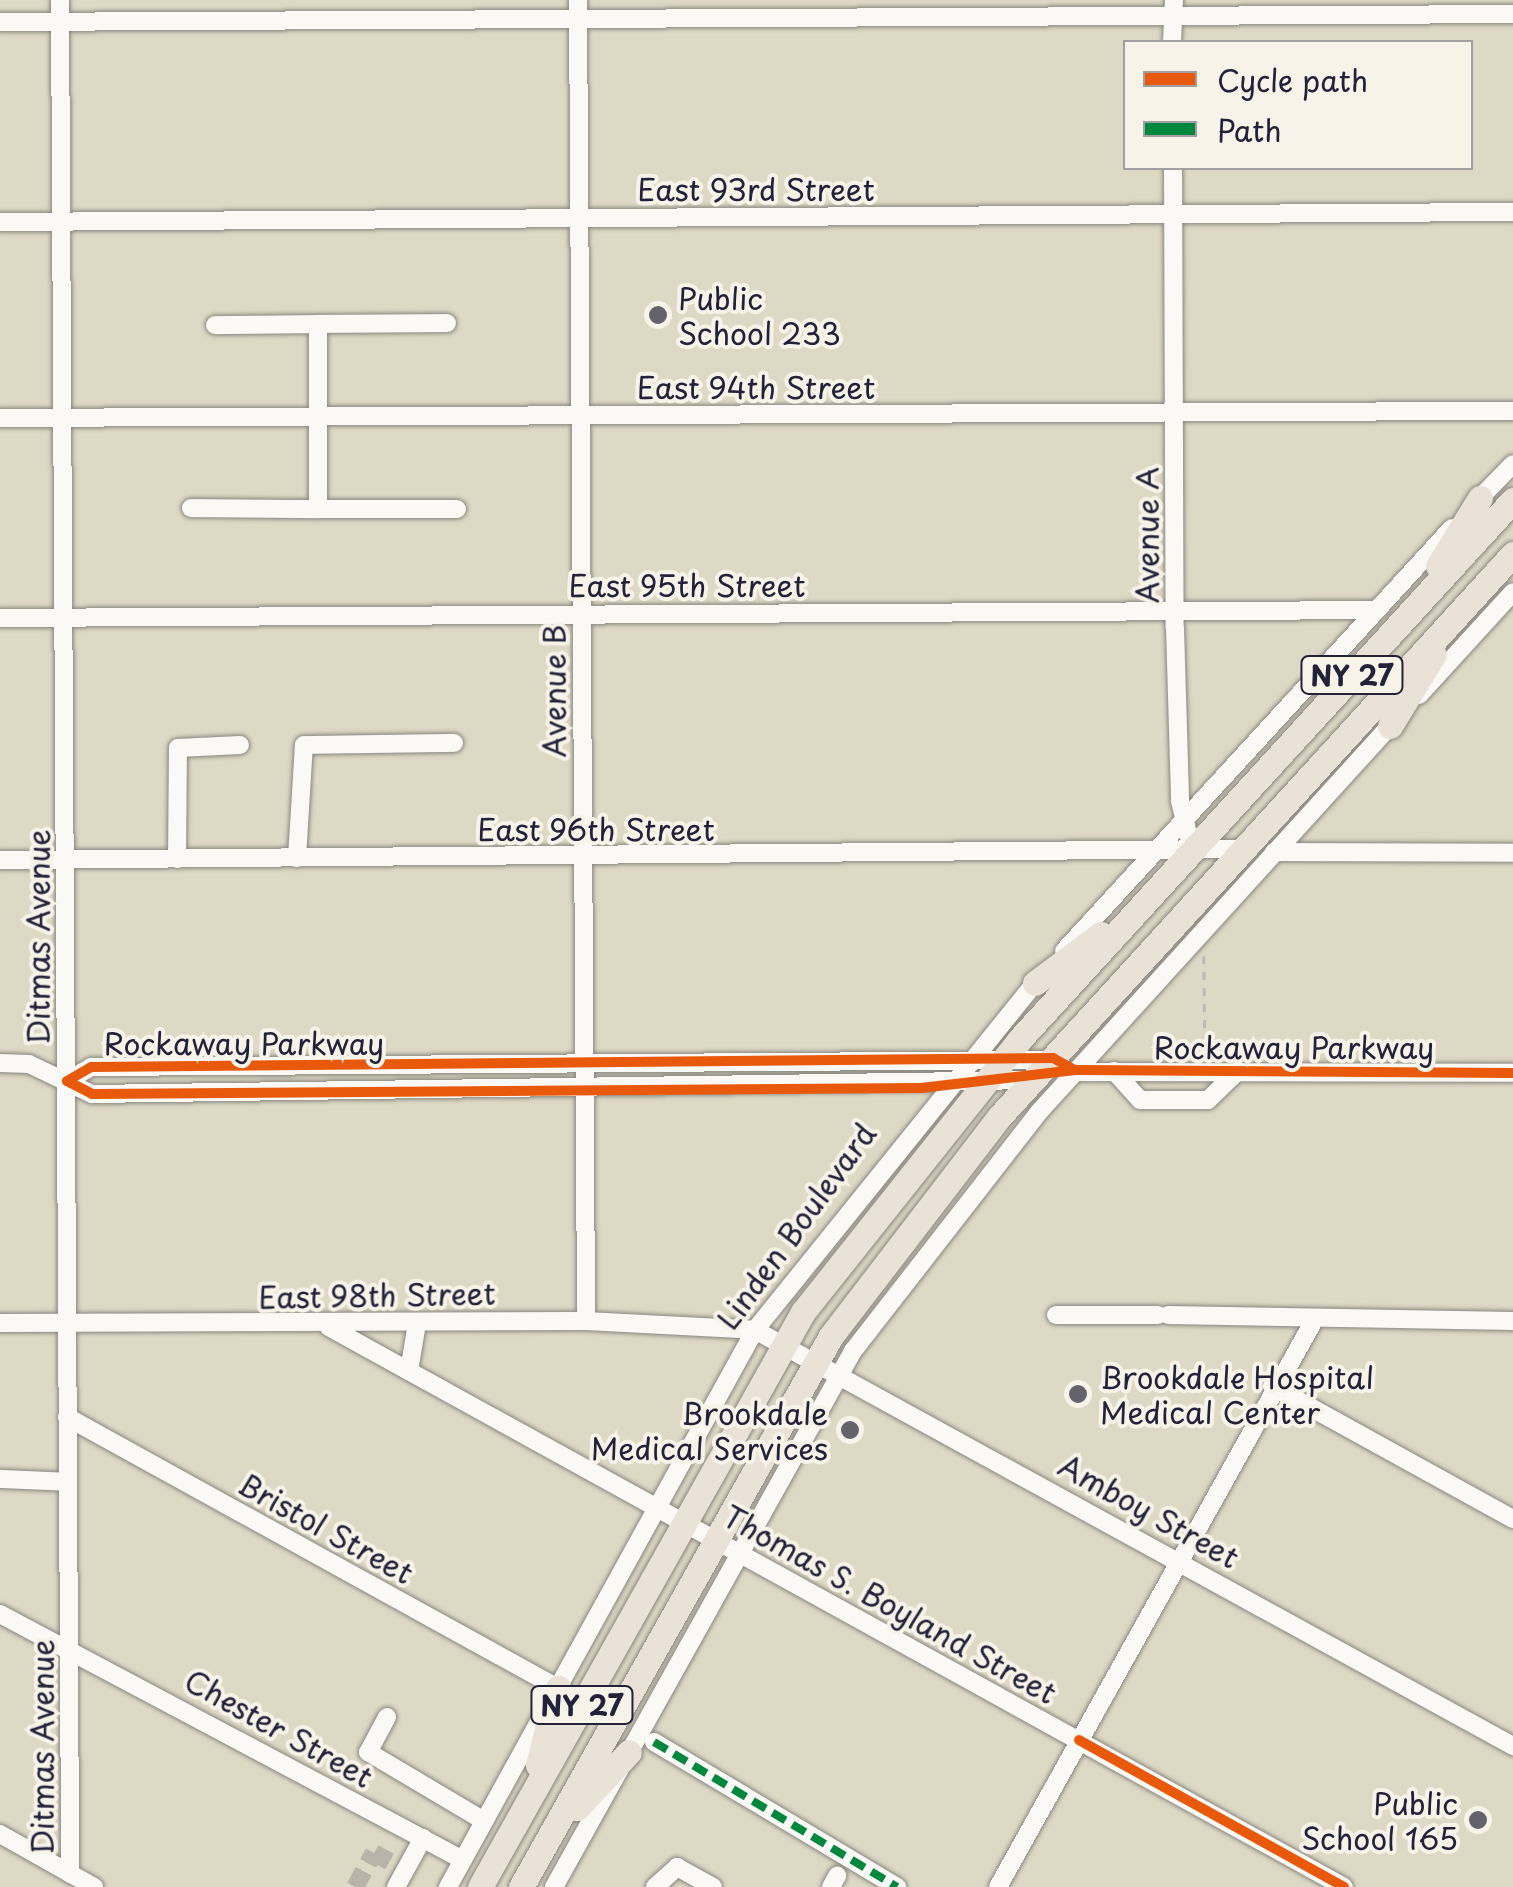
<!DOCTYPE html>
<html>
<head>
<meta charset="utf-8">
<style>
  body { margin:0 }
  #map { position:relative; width:1513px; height:1887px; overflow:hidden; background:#ded9c4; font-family:"Playpen Sans",sans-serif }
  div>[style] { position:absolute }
  .minor-tunnel>* { height:18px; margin-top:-9px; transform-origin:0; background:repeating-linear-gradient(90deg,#b8b4a9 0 18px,transparent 0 27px) }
  .path>* { height:2.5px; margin-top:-1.25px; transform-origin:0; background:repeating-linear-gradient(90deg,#babab8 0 8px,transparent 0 16px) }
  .roads { filter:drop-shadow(0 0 2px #898680) drop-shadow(0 0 2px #898680) }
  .minor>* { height:18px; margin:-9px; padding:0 9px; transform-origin:9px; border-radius:9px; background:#faf9f6 }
  .highway>* { height:25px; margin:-12.5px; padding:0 12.5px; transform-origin:12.5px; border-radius:12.5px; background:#eae2d6 }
  .quiet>* { height:8px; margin-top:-4px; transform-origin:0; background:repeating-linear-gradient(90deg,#00873e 0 15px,transparent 0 23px) }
  .cycleway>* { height:10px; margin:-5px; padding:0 5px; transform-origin:5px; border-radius:5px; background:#e8590c }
  .dots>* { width:28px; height:28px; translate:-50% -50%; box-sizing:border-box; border:5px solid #f7f3e8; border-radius:50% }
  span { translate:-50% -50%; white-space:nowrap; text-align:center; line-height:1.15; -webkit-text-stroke:8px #f7f3e8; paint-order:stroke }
  .shield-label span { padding:2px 8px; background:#f7f3e8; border:2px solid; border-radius:8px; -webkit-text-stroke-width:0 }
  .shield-label { font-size:28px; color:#22223b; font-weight:700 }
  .street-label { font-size:30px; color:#22223b }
  .poi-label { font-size:30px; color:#22223b }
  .left { translate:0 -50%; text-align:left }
  .right { translate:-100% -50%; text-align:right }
  .legend { position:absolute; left:1123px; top:40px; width:350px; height:130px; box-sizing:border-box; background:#f7f3e8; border:2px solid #a29fa3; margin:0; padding:12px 18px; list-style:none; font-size:30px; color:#22223b }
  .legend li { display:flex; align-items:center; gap:20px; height:50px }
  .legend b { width:50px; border:2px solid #a29fa3 }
</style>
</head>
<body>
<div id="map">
  <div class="minor-tunnel">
    <div style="left:355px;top:1887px;width:39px;rotate:-61deg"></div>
    <div style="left:374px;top:1853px;width:18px;rotate:29deg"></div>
  </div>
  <div class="path">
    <div style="left:1204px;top:956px;width:81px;rotate:89.3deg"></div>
  </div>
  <div class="roads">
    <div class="minor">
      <div style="left:60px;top:0;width:1874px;rotate:89.69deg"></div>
      <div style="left:578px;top:0;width:1321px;rotate:89.65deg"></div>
      <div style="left:0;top:22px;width:1513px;rotate:-0.3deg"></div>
      <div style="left:1172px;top:42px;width:42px;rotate:-87.3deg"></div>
      <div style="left:1173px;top:168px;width:460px;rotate:89.8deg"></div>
      <div style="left:1175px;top:628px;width:173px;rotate:88.3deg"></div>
      <div style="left:1180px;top:801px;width:50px;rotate:76.2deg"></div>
      <div style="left:0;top:222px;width:1513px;rotate:-0.38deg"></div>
      <div style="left:318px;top:324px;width:129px;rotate:-0.4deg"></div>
      <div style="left:0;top:418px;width:1513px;rotate:-0.27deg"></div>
      <div style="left:1473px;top:505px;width:57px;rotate:-45.7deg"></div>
      <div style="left:191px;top:508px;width:127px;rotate:0.5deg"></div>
      <div style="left:318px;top:509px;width:185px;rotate:-90deg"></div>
      <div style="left:318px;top:324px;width:103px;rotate:179.4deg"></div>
      <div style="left:318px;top:509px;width:139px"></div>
      <div style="left:0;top:618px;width:1375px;rotate:-0.33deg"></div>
      <div style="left:1419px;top:695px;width:139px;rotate:-47.6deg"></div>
      <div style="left:1274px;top:852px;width:239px;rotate:0.2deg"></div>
      <div style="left:297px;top:858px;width:113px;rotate:-86.5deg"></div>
      <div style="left:304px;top:745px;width:150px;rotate:-0.8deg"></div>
      <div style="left:177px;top:859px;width:111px;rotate:-89.5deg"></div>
      <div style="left:178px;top:748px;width:62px;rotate:-2.8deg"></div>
      <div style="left:0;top:860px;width:1242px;rotate:-0.51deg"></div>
      <div style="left:1064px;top:951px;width:574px;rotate:-47.47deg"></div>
      <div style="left:0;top:1063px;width:29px;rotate:2deg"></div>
      <div style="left:29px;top:1064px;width:70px;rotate:25.5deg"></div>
      <div style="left:92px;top:1094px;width:945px;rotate:-0.85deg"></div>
      <div style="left:1114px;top:1071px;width:39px;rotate:48deg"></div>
      <div style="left:1140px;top:1100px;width:68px"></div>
      <div style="left:1208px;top:1100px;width:42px;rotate:-44deg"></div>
      <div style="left:1072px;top:1072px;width:441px;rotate:0.1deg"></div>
      <div style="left:67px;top:1081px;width:28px;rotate:-30deg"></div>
      <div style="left:91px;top:1067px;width:966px;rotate:-0.42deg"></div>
      <div style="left:1056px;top:1315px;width:102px"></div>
      <div style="left:1168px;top:1315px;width:345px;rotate:1deg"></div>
      <div style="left:0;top:1323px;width:586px;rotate:-0.2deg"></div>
      <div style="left:586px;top:1321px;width:169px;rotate:3deg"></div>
      <div style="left:755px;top:1330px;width:865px;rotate:28.76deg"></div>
      <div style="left:329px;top:1327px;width:1159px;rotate:28.89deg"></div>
      <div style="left:409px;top:1371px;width:49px;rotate:-80.5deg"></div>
      <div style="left:1272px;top:1386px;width:275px;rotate:28.9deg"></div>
      <div style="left:67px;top:1417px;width:561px;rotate:28.9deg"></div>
      <div style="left:0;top:1479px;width:68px;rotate:2.5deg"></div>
      <div style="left:0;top:1614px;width:524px;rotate:27.98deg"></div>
      <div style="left:387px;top:1717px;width:40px;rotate:118deg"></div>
      <div style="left:368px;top:1752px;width:135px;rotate:30.7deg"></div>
      <div style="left:654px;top:1742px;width:283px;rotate:30.8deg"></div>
      <div style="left:0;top:1834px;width:108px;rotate:29.4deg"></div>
      <div style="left:396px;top:1887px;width:56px;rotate:-61.1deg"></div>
      <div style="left:448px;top:1887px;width:636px;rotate:-61.14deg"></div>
      <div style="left:755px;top:1330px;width:454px;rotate:-51.1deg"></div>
      <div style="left:554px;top:1887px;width:614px;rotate:-60.85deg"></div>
      <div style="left:853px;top:1351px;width:303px;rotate:-52.1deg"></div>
      <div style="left:1039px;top:1112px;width:534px;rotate:-47.73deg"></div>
      <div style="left:655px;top:1887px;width:30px;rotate:-42deg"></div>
      <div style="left:677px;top:1867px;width:41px;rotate:29.1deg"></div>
      <div style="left:831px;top:1887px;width:13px;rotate:-61deg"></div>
      <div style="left:998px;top:1887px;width:645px;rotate:-60.85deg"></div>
    </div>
    <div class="highway">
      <div style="left:1438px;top:566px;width:80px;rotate:-58.3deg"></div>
      <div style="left:1390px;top:726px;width:84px;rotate:-58.6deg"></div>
      <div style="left:1035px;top:983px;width:82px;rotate:-36.6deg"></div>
      <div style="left:538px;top:1765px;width:80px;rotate:-75.4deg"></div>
      <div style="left:577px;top:1808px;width:76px;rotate:-47.1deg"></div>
      <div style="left:480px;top:1887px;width:660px;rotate:-60.68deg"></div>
      <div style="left:803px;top:1312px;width:347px;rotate:-51.5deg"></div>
      <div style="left:1019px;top:1040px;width:732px;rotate:-47.55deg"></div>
      <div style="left:521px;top:1887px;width:632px;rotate:-60.64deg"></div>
      <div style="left:831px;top:1336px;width:277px;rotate:-52.5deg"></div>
      <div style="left:1000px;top:1116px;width:761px;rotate:-47.61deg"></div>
    </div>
  </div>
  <div class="quiet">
    <div style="left:654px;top:1742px;width:283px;rotate:30.8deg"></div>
  </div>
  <div class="cycleway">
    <div style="left:67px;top:1081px;width:28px;rotate:27deg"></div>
    <div style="left:92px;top:1094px;width:829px;rotate:-0.41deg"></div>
    <div style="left:921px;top:1088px;width:155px;rotate:-6.7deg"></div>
    <div style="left:1075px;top:1070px;width:438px;rotate:0.4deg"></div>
    <div style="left:67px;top:1081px;width:28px;rotate:-30deg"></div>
    <div style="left:91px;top:1067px;width:962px;rotate:-0.54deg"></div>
    <div style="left:1053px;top:1058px;width:25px;rotate:29deg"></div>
    <div style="left:1079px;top:1740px;width:303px;rotate:29deg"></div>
  </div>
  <div class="dots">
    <div style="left:658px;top:315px;background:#64626b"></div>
    <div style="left:1078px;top:1394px;background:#64626b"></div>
    <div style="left:850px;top:1430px;background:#64626b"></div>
    <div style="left:1478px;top:1820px;background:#64626b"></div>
  </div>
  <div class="shield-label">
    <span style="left:1352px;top:675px">NY 27</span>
    <span style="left:582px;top:1705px">NY 27</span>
  </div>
  <div class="street-label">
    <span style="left:756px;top:189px">East 93rd Street</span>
    <span style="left:756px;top:387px">East 94th Street</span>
    <span style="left:1147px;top:535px;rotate:-90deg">Avenue A</span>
    <span style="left:687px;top:585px">East 95th Street</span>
    <span style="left:554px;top:691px;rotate:-90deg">Avenue B</span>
    <span style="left:596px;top:829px">East 96th Street</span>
    <span style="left:38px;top:937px;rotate:-90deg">Ditmas Avenue</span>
    <span style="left:244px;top:1043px">Rockaway Parkway</span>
    <span style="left:1294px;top:1047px">Rockaway Parkway</span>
    <span style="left:796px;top:1226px;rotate:-54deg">Linden Boulevard</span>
    <span style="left:377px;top:1295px;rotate:-1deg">East 98th Street</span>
    <span style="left:1149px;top:1511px;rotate:29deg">Amboy Street</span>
    <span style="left:326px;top:1528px;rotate:29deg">Bristol Street</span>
    <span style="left:890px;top:1604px;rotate:29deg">Thomas S. Boyland Street</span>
    <span style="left:279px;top:1728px;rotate:29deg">Chester Street</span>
    <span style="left:42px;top:1747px;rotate:-90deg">Ditmas Avenue</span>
  </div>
  <div class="poi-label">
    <span class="left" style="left:678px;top:315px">Public<br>School 233</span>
    <span class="left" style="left:1100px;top:1394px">Brookdale Hospital<br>Medical Center</span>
    <span class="right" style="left:828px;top:1430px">Brookdale<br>Medical Services</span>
    <span class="right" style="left:1458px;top:1820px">Public<br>School 165</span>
  </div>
  <ul class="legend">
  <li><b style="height:12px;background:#e8590c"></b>Cycle path</li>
  <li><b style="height:12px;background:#00873e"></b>Path</li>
  </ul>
</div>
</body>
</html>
